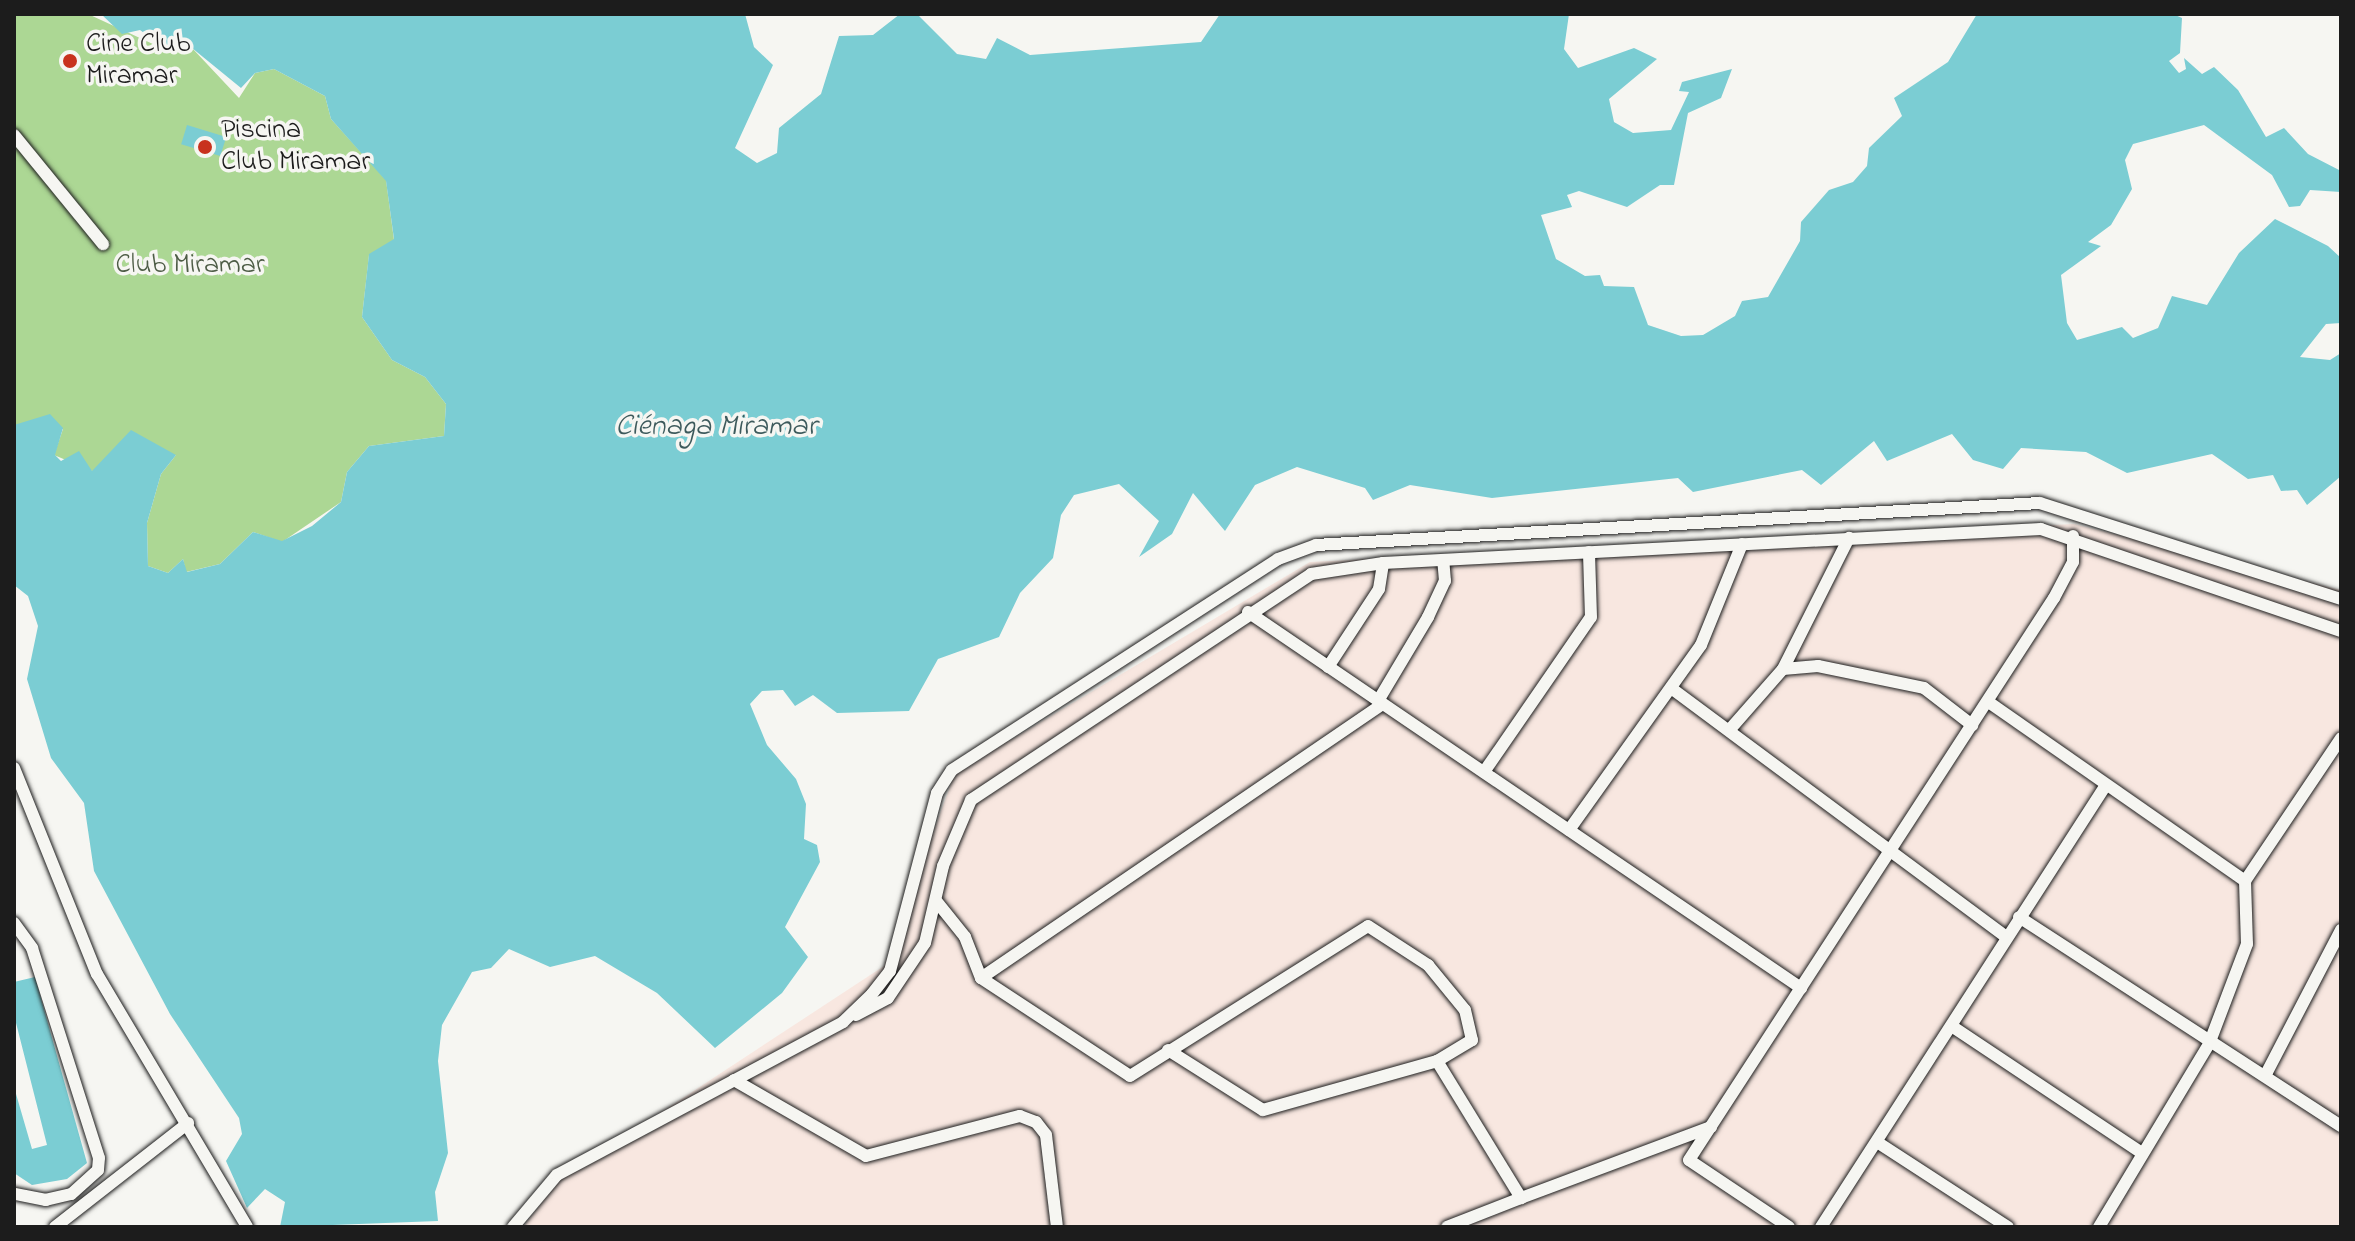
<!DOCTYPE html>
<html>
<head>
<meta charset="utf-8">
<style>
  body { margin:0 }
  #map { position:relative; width:2355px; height:1241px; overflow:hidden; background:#f6f6f2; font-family:"Indie Flower",sans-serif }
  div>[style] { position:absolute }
  .built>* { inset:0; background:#f8e7e0 }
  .green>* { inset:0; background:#acd794 }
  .water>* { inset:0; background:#7bcdd3; transform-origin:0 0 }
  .roads { filter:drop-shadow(0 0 2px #1c1c1c) drop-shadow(0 0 2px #1c1c1c) }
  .street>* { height:12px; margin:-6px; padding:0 6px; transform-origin:6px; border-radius:6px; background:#f6f6f2 }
  .dots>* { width:22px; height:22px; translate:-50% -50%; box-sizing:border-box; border:4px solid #f6f6f2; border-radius:50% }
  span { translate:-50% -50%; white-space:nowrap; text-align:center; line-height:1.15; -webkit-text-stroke:7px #f6f6f2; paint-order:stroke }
  .poi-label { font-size:28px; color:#1c1c1c }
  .left { translate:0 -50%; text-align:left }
  .park-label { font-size:28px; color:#4e5d46 }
  .water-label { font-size:30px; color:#3d5a5c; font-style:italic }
  .frame { position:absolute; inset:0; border:16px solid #1c1c1c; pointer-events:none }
</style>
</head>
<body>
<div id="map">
  <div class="built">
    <div style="clip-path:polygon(2074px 524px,2341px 590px,2341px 1227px,523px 1227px,561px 1178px,884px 966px,955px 773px,1310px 562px)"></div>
  </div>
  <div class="green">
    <div style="clip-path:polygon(14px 14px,88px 14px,168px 51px,192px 48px,239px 98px,255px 73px,274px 69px,325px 96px,331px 119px,386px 180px,394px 240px,369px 255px,362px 317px,392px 360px,425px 377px,446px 404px,444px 436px,369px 446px,347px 472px,341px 502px,282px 542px,253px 532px,220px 564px,186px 572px,183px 559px,168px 573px,148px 566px,147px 523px,161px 474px,176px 455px,92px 471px,54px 455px,63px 429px,14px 425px)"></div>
  </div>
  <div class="water">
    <div style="clip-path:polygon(101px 14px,745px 14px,754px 47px,773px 65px,735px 148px,757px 163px,777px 153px,779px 128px,821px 94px,839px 36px,873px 35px,900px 14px,917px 14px,957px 54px,986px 59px,997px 38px,1030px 55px,1201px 42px,1220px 14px,1569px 14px,1564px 49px,1578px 68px,1634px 48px,1657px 59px,1609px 99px,1614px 122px,1633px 133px,1671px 130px,1689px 92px,1679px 91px,1682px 82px,1732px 69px,1721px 98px,1688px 113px,1674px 185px,1660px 185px,1627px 207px,1579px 191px,1567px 195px,1572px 207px,1541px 215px,1556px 259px,1585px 276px,1600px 275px,1604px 286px,1634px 287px,1648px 325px,1681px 336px,1703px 335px,1735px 316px,1742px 301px,1768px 297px,1800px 241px,1801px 222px,1829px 190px,1853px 182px,1867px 166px,1869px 148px,1902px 116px,1894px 98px,1948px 62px,1977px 14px,2173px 14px,2182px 18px,2180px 53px,2169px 61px,2179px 73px,2186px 69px,2184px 58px,2202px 74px,2214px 67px,2238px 90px,2266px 137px,2284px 128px,2308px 154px,2341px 171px,2341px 192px,2310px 190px,2300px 206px,2289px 207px,2272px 175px,2204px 125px,2133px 144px,2125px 160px,2132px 189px,2111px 225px,2088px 242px,2101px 246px,2061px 275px,2067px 323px,2077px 340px,2122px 327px,2133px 338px,2158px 328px,2172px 296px,2207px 305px,2239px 253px,2275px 219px,2328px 246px,2341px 258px,2341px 323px,2326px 324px,2300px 357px,2330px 360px,2341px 353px,2341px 476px,2307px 505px,2297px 490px,2281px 491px,2273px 475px,2248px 479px,2212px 454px,2127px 473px,2086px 452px,2021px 448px,2003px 469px,1973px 460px,1952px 434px,1887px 461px,1874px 441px,1821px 485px,1802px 470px,1693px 492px,1678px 478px,1492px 498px,1410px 485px,1373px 500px,1365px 488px,1297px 467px,1255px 485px,1225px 531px,1193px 493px,1172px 534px,1139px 557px,1159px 521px,1119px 484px,1074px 495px,1061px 515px,1053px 558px,1020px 593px,999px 637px,938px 659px,909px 711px,837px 713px,813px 695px,795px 706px,783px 690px,762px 691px,750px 704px,767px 745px,796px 779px,806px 804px,804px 839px,817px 845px,820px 862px,785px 927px,808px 957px,782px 993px,715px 1048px,657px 993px,595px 956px,550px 967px,509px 949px,491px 968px,472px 972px,442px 1025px,438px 1061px,448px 1153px,435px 1192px,438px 1221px,280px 1227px,285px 1202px,265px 1189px,247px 1208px,226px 1161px,242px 1134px,239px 1118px,170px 1014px,94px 871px,84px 803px,51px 758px,27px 679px,38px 626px,28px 596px,14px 585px,14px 425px,50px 414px,63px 428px,55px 455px,61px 461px,79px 451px,92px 471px,131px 430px,176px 455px,161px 474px,147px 523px,148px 566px,168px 573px,183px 559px,187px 572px,220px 564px,253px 532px,282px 541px,312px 526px,341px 502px,347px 472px,369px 446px,444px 436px,446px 404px,425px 377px,392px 360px,362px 317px,369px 254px,394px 239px,386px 181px,331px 119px,325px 96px,274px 69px,255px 73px,241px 88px,192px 48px,168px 51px,140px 30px,122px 34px)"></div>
    <div style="left:187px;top:125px;width:41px;height:20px;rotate:17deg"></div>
    <div style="clip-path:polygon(35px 977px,87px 1163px,67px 1179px,32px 1185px,14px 1173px,14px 1087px,32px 1149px,47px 1145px,14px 1015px,14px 982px)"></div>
  </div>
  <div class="roads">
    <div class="street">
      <div style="left:14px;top:135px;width:141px;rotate:50.8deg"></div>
      <div style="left:1248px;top:612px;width:669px;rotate:34.21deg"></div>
      <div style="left:1328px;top:667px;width:93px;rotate:-56.8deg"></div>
      <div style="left:1379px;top:589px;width:26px;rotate:-81deg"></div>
      <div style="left:1783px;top:669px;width:147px;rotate:-63.3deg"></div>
      <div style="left:1671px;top:688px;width:417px;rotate:36.6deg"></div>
      <div style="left:1378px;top:701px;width:98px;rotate:-59.2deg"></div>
      <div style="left:1428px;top:617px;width:40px;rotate:-65deg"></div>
      <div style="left:1445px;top:581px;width:21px;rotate:-95deg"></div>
      <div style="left:1990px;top:703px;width:311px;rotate:34.9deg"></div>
      <div style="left:2245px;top:881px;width:63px;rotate:88.2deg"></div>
      <div style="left:2247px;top:944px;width:107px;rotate:110.8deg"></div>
      <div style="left:2209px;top:1044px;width:214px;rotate:121deg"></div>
      <div style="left:1732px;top:727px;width:77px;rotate:-48.7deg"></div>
      <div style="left:1783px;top:669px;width:35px;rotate:-5deg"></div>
      <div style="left:1818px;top:666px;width:108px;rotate:11.7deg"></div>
      <div style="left:1924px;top:688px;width:61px;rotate:37.6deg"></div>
      <div style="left:14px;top:768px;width:222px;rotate:68.1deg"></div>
      <div style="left:97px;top:974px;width:294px;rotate:59.3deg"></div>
      <div style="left:1484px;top:772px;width:188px;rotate:-55.4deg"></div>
      <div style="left:1591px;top:617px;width:65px;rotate:-91.8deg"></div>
      <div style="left:1569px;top:830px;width:227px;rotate:-54.5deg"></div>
      <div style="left:1701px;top:645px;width:109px;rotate:-67.9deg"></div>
      <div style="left:2245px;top:881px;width:172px;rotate:-56.1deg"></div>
      <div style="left:937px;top:902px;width:45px;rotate:51.3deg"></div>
      <div style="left:965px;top:937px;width:44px;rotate:68.7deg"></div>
      <div style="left:981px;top:978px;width:178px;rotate:33.3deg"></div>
      <div style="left:1130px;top:1076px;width:281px;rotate:-32.2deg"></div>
      <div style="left:1368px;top:926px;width:72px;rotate:33deg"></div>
      <div style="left:1428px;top:965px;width:58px;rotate:50.6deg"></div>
      <div style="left:1465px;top:1010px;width:31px;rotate:77deg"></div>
      <div style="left:1472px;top:1040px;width:41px;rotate:149deg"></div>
      <div style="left:1437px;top:1061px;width:161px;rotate:58.5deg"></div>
      <div style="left:1521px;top:1198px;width:203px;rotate:-20.5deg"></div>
      <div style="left:2019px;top:917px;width:384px;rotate:33deg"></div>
      <div style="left:14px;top:923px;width:31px;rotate:54deg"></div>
      <div style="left:32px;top:948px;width:220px;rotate:72.3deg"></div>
      <div style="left:99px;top:1158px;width:12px;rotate:95deg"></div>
      <div style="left:98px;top:1170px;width:36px;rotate:138deg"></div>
      <div style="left:71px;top:1194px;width:26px;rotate:167deg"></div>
      <div style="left:46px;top:1200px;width:33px;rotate:-169deg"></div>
      <div style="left:981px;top:978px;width:486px;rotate:-34.3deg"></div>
      <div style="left:856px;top:1015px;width:36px;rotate:-28deg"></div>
      <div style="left:888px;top:998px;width:66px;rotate:-56.1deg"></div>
      <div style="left:925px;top:943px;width:79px;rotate:-76.8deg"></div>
      <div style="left:943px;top:866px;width:72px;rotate:-67deg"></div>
      <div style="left:971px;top:800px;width:408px;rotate:-33.6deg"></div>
      <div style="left:1311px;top:574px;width:73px;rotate:-8.7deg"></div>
      <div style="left:1383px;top:563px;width:659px;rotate:-2.96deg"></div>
      <div style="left:2041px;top:529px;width:317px;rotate:18.8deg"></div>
      <div style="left:1953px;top:1027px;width:227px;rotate:33.7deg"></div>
      <div style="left:1168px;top:1050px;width:112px;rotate:32.3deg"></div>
      <div style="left:1263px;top:1110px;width:181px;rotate:-15.7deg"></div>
      <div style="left:2265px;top:1076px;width:165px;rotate:-62.5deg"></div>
      <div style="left:734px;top:1080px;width:152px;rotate:29.9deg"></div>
      <div style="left:866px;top:1156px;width:159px;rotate:-14.6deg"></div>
      <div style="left:1020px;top:1116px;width:17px;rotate:21deg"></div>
      <div style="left:1036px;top:1122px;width:16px;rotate:52deg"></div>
      <div style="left:1046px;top:1135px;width:93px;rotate:83.2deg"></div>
      <div style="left:1877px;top:1142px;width:156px;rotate:33deg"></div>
      <div style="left:55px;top:1227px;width:169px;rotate:-38deg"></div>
      <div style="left:513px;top:1227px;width:68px;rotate:-49.8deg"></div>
      <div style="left:557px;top:1175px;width:324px;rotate:-28.1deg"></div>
      <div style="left:843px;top:1022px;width:40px;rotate:-44deg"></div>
      <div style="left:872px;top:994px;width:29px;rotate:-52deg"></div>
      <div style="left:890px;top:971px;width:184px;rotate:-75.2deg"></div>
      <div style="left:937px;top:793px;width:27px;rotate:-57deg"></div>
      <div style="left:952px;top:770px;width:388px;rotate:-32.9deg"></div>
      <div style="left:1278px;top:559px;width:40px;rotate:-20.2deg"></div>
      <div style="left:1316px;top:545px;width:725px;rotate:-3.32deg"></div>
      <div style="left:2040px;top:503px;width:316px;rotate:17.7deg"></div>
      <div style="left:1447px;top:1227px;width:79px;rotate:-21.4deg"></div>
      <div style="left:1789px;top:1227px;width:120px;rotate:-146.2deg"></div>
      <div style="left:1689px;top:1160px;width:670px;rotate:-57deg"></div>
      <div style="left:2054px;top:598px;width:41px;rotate:-62.2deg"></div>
      <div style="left:2073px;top:562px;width:26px;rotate:-90deg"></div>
      <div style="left:1821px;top:1227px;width:522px;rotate:-57.19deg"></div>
    </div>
  </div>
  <div class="dots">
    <div style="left:70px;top:61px;background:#c8321e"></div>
    <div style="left:205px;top:147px;background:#c8321e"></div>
  </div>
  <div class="poi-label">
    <span class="left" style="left:86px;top:61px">Cine Club<br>Miramar</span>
    <span class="left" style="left:221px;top:147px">Piscina<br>Club Miramar</span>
  </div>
  <div class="park-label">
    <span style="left:190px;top:266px">Club Miramar</span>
  </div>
  <div class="water-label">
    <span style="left:716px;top:427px">Ciénaga Miramar</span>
  </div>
  <div class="frame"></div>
</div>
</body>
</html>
